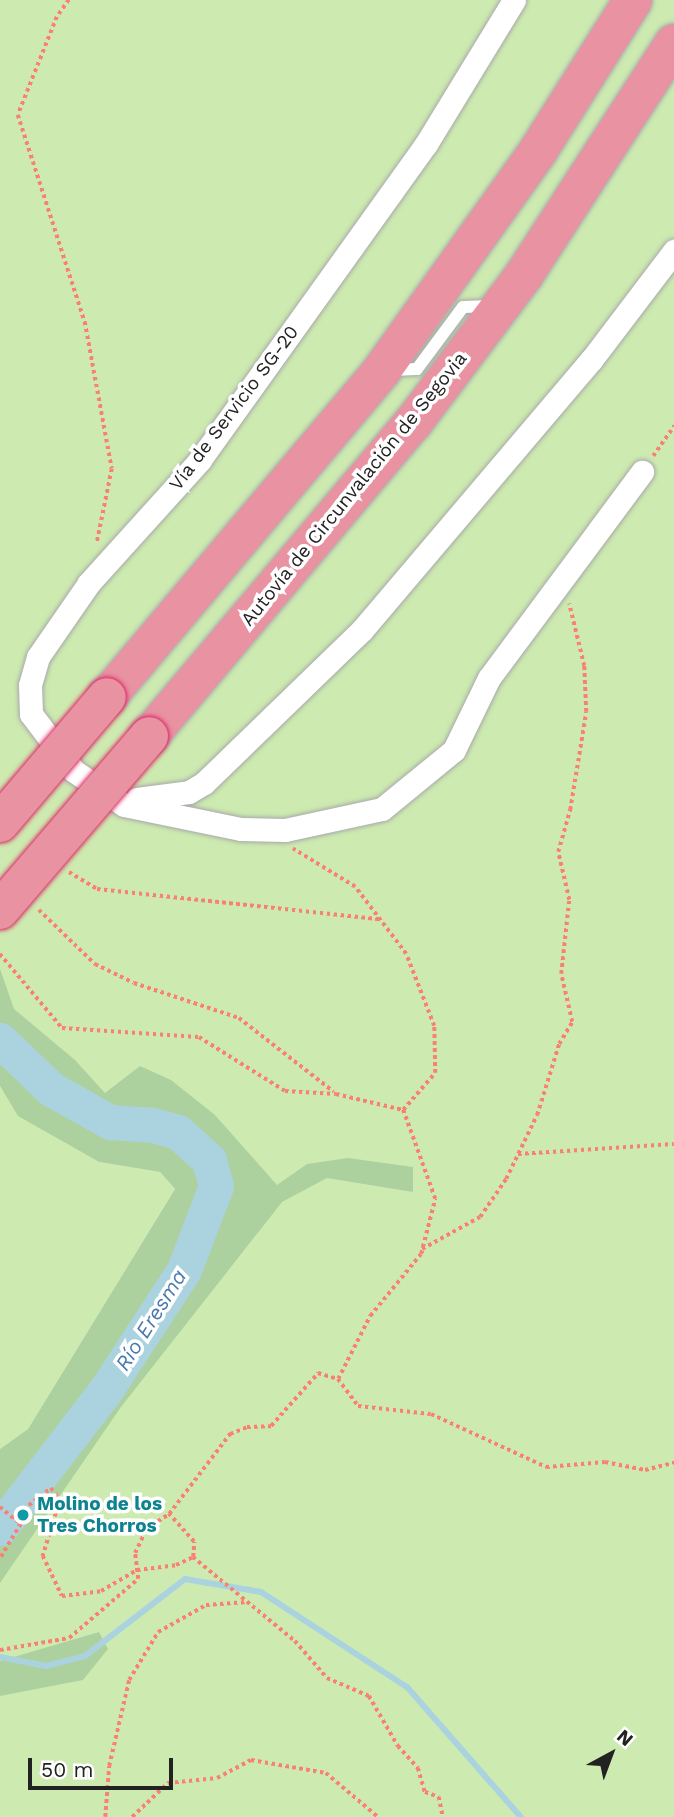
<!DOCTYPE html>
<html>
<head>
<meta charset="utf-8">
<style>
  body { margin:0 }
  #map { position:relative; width:674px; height:1817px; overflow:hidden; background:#f2efe9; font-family:"Work Sans",sans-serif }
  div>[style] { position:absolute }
  .grass>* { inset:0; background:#cdebb0 }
  .forest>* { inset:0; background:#add19e }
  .stream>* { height:6px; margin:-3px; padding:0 3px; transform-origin:3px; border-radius:3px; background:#aad3df }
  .river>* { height:35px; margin:-17.5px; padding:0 17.5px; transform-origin:17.5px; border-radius:17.5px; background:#aad3df }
  .path>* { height:3.5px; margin-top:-1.75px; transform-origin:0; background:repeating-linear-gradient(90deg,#fa8072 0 3.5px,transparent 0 7px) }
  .roads { filter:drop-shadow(0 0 2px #a9a9a9) drop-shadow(0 0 2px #a9a9a9) }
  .service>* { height:12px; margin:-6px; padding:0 6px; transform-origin:6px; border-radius:6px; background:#fff }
  .minor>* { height:23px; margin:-11.5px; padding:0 11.5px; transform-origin:11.5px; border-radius:11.5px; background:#fff }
  .motorway>* { height:38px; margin:-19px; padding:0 19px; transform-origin:19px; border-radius:19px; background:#e892a2 }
  .bridges { filter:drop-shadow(0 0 2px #dc2a67) drop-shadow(0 0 2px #dc2a67) }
  .motorway-bridge>* { height:38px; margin:-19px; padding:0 19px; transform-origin:19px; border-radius:19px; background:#e892a2 }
  .dots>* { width:19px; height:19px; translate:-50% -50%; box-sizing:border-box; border:4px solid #fff; border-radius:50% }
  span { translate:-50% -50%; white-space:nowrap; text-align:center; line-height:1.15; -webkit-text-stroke:7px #fff; paint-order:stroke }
  .street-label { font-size:19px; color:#222 }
  .culture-label { font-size:19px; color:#0d838f; font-weight:700 }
  .left { translate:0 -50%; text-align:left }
  .water-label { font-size:21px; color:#4a7aab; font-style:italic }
  .north { position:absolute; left:576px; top:1719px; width:70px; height:70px; -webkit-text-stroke:5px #fff; paint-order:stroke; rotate:41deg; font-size:19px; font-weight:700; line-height:28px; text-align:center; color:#222 }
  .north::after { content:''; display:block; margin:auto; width:24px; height:32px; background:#222; clip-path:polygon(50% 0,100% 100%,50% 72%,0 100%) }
  .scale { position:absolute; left:28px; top:1758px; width:145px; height:32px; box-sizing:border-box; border:4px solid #222; border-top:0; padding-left:9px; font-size:21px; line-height:24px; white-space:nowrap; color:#222; -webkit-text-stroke:5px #fff; paint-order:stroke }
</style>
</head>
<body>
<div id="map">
  <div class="grass">
    <div style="clip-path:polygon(0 0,674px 0,674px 1817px,0 1817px,0 1528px,216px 1186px,0 1040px)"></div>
    <div style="clip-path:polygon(0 1086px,19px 1116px,99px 1162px,160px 1172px,175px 1189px,28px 1429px,0 1449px)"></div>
  </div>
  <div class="forest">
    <div style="clip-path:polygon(0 969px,14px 1009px,75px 1060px,105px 1093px,140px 1066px,171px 1080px,215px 1115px,277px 1185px,307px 1164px,348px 1158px,413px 1167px,413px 1192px,327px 1178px,282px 1202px,121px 1407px,0 1583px,0 1449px,28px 1429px,175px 1189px,160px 1172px,99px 1162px,18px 1116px,0 1086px)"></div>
    <div style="clip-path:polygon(99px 1632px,108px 1649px,83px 1680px,0 1696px,0 1661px)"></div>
  </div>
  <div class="stream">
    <div style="left:0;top:1657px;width:47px;rotate:11.1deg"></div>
    <div style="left:46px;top:1666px;width:40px;rotate:-14.4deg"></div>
    <div style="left:85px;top:1656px;width:126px;rotate:-37.6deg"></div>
    <div style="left:185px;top:1579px;width:77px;rotate:9.7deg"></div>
    <div style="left:261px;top:1592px;width:174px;rotate:33.1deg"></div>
    <div style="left:407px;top:1687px;width:173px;rotate:48.8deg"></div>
  </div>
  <div class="river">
    <div style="left:0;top:1040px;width:71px;rotate:43.9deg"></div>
    <div style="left:51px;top:1089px;width:68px;rotate:29.2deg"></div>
    <div style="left:110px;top:1122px;width:43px;rotate:4deg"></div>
    <div style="left:153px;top:1125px;width:26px;rotate:16deg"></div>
    <div style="left:178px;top:1132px;width:42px;rotate:42.1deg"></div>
    <div style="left:209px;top:1160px;width:27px;rotate:75deg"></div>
    <div style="left:216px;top:1186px;width:90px;rotate:110.9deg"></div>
    <div style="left:184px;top:1270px;width:145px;rotate:123.1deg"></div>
    <div style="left:105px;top:1391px;width:173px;rotate:127.5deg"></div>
  </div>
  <div class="path">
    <div style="left:69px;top:0;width:21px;rotate:125deg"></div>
    <div style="left:57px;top:17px;width:105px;rotate:111.7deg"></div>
    <div style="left:18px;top:115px;width:218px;rotate:72.1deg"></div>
    <div style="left:85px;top:322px;width:149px;rotate:79.6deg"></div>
    <div style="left:112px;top:469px;width:76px;rotate:101.5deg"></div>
    <div style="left:653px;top:456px;width:37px;rotate:-55deg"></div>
    <div style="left:69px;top:872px;width:33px;rotate:31deg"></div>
    <div style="left:97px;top:889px;width:284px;rotate:6.1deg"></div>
    <div style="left:39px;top:910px;width:78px;rotate:44deg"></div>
    <div style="left:95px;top:964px;width:43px;rotate:26deg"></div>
    <div style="left:134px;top:983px;width:111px;rotate:18.4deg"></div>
    <div style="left:239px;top:1018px;width:120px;rotate:37.9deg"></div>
    <div style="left:0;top:954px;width:97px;rotate:50deg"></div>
    <div style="left:62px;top:1028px;width:137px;rotate:3.8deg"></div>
    <div style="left:199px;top:1037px;width:102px;rotate:32.1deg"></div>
    <div style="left:285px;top:1091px;width:51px;rotate:3.4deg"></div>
    <div style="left:336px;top:1094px;width:69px;rotate:13.4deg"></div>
    <div style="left:403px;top:1110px;width:49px;rotate:-49.1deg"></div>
    <div style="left:435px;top:1073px;width:47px;rotate:-91.2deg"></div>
    <div style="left:434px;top:1026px;width:77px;rotate:-111.3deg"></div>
    <div style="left:406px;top:954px;width:84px;rotate:-127.3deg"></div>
    <div style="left:355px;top:887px;width:73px;rotate:-148.5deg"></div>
    <div style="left:518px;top:1154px;width:156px;rotate:-3.7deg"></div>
    <div style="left:422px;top:1249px;width:66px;rotate:-28.9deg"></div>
    <div style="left:480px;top:1217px;width:46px;rotate:-55.6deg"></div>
    <div style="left:506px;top:1179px;width:71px;rotate:-64.2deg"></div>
    <div style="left:537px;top:1115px;width:74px;rotate:-72.8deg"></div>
    <div style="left:559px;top:1044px;width:26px;rotate:-59deg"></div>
    <div style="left:572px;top:1022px;width:49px;rotate:-102.9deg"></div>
    <div style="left:561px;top:974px;width:74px;rotate:-83.8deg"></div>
    <div style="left:569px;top:900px;width:49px;rotate:-102.9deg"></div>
    <div style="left:558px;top:852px;width:44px;rotate:-74.1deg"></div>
    <div style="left:570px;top:810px;width:99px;rotate:-80.7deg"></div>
    <div style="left:586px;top:712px;width:46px;rotate:-92.5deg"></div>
    <div style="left:584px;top:666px;width:64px;rotate:-103.6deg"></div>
    <div style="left:338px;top:1379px;width:34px;rotate:53deg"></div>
    <div style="left:358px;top:1406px;width:73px;rotate:6.3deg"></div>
    <div style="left:431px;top:1414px;width:127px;rotate:24.7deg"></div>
    <div style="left:546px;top:1467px;width:59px;rotate:-4.8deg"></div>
    <div style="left:605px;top:1462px;width:41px;rotate:11.3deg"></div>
    <div style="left:645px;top:1470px;width:30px;rotate:-14deg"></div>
    <div style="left:0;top:1507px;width:27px;rotate:39deg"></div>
    <div style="left:21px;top:1524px;width:41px;rotate:121deg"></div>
    <div style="left:12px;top:1518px;width:49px;rotate:-37.6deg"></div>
    <div style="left:51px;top:1488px;width:15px;rotate:53deg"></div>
    <div style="left:60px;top:1500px;width:59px;rotate:106.9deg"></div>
    <div style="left:43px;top:1556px;width:44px;rotate:64.6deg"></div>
    <div style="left:62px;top:1596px;width:39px;rotate:-7deg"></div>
    <div style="left:101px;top:1591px;width:42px;rotate:-30.3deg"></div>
    <div style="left:137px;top:1570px;width:39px;rotate:-7deg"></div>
    <div style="left:176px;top:1565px;width:19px;rotate:-25deg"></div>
    <div style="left:193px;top:1557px;width:15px;rotate:-86deg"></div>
    <div style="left:194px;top:1542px;width:38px;rotate:-132deg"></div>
    <div style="left:193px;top:1557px;width:132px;rotate:39.5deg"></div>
    <div style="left:295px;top:1641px;width:49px;rotate:49.1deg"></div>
    <div style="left:327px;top:1678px;width:46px;rotate:23.2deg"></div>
    <div style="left:369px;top:1696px;width:58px;rotate:59.9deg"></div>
    <div style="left:398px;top:1746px;width:30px;rotate:48deg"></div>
    <div style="left:418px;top:1768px;width:25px;rotate:74deg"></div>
    <div style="left:425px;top:1792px;width:15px;rotate:20deg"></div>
    <div style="left:439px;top:1797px;width:20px;rotate:79deg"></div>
    <div style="left:0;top:1650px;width:70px;rotate:-9.9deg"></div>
    <div style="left:69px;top:1638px;width:91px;rotate:-40.5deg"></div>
    <div style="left:138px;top:1579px;width:26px;rotate:-97deg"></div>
    <div style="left:135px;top:1553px;width:26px;rotate:-65deg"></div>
    <div style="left:146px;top:1529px;width:27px;rotate:-33deg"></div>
    <div style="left:169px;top:1514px;width:101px;rotate:-52.7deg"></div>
    <div style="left:230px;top:1434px;width:18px;rotate:-22deg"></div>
    <div style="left:247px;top:1427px;width:24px;rotate:-2deg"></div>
    <div style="left:271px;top:1426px;width:71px;rotate:-48.4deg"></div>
    <div style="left:318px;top:1373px;width:21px;rotate:17deg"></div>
    <div style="left:338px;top:1379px;width:71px;rotate:-63.1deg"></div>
    <div style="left:370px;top:1316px;width:80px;rotate:-50.6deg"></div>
    <div style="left:421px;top:1254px;width:57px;rotate:-75.7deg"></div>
    <div style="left:435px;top:1199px;width:95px;rotate:-109.8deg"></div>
    <div style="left:105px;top:1817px;width:51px;rotate:-85.5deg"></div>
    <div style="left:109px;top:1766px;width:88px;rotate:-76.9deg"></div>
    <div style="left:129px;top:1680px;width:56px;rotate:-58.9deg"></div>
    <div style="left:158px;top:1632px;width:55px;rotate:-29.4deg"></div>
    <div style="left:206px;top:1605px;width:41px;rotate:-4.2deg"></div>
    <div style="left:132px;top:1817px;width:50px;rotate:-43.4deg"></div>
    <div style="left:168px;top:1783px;width:49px;rotate:-5.8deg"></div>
    <div style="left:217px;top:1778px;width:38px;rotate:-28deg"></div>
    <div style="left:251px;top:1760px;width:76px;rotate:9.8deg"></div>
    <div style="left:326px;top:1773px;width:68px;rotate:40.2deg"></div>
  </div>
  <div class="roads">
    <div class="service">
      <div style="left:390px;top:370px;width:27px;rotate:-2deg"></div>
      <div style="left:417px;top:369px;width:77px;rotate:-53.4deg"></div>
      <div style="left:463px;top:307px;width:28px;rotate:-2deg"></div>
    </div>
    <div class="minor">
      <div style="left:514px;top:0;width:169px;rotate:121.4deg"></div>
      <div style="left:426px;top:144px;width:388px;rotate:125.6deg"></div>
      <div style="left:200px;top:460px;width:166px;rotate:132.1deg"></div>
      <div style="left:89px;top:583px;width:90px;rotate:124.6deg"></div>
      <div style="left:38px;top:657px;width:29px;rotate:106deg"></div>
      <div style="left:30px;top:685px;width:29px;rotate:88deg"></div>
      <div style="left:31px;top:714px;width:71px;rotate:53deg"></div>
      <div style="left:74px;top:771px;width:60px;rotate:34.2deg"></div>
      <div style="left:124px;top:805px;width:119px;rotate:11.6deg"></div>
      <div style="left:241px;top:829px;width:44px;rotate:1.3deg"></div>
      <div style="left:285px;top:830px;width:99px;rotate:-12.2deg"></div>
      <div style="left:382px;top:809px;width:93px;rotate:-39.3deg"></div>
      <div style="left:454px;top:750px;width:80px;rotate:-64.1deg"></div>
      <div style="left:489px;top:678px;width:257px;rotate:-53.4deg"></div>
      <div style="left:137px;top:799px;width:52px;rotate:-7.7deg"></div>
      <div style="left:189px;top:792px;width:17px;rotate:-31deg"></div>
      <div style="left:204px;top:783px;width:220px;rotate:-44.1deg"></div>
      <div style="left:362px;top:630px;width:355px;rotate:-49.7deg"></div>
      <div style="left:592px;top:359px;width:136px;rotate:-52.8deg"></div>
    </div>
    <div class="motorway">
      <div style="left:107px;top:697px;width:427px;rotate:-49.9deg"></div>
      <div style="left:382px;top:370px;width:269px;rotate:-54.5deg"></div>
      <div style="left:538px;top:151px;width:178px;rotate:-57.8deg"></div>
      <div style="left:149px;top:736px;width:409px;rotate:-49.9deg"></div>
      <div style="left:413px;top:423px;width:185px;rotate:-53.1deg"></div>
      <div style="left:524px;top:275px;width:276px;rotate:-57.1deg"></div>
    </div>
  </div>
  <div class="bridges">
    <div class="motorway-bridge">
      <div style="left:0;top:823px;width:165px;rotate:-49.7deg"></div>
      <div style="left:0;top:910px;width:229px;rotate:-49.4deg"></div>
    </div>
  </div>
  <div class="dots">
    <div style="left:23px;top:1515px;background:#0f9aa8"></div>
  </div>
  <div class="street-label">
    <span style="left:234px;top:408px;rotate:-53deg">Vía de Servicio SG-20</span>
    <span style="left:354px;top:489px;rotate:-51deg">Autovía de Circunvalación de Segovia</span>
  </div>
  <div class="culture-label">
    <span class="left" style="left:37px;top:1515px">Molino de los<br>Tres Chorros</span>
  </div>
  <div class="water-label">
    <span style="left:151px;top:1320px;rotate:-58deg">Río Eresma</span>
  </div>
  <div class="north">N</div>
  <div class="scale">50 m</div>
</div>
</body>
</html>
